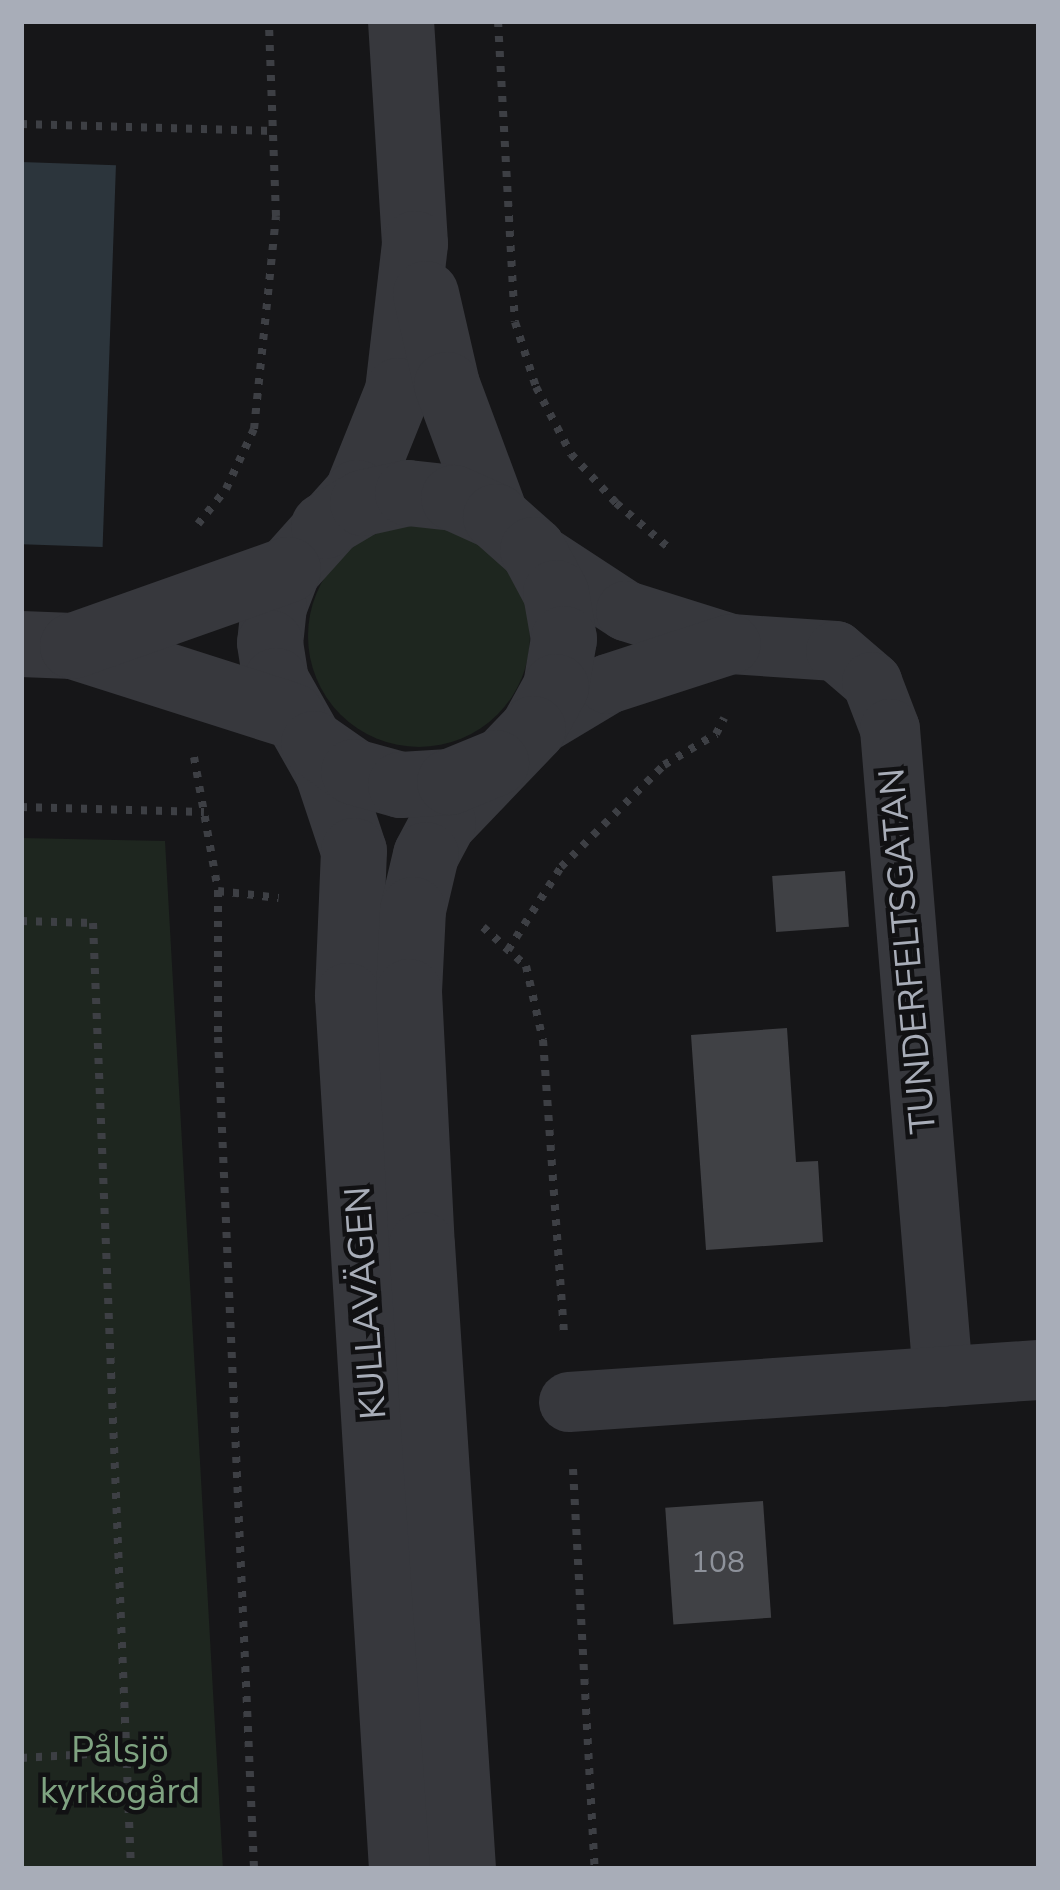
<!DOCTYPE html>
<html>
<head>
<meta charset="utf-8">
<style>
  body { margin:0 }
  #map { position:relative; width:1060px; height:1890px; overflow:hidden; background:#161618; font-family:"Nunito Sans",sans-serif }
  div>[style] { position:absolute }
  .green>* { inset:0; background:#1e261f }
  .round { border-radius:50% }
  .water>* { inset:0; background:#2c353c; transform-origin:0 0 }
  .building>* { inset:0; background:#404145; transform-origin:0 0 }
  .path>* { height:8px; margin-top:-4px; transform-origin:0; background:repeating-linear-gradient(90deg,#3d3f44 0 6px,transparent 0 15px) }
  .minor>* { height:60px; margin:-30px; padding:0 30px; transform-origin:30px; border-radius:30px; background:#37383d }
  .tertiary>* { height:66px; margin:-33px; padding:0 33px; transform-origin:33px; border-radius:33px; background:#37383d }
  span { translate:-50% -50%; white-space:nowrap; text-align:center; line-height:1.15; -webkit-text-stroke:9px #111113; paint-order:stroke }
  .number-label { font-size:30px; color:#8e929b }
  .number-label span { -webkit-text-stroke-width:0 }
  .street-label { font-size:36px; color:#a8adb8 }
  .park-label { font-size:36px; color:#7fa381 }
  .frame { position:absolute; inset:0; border:24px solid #a8adb8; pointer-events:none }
</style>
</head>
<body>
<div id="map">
  <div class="green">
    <div class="round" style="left:308px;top:525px;width:222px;height:222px"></div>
    <div style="clip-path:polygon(21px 838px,165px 841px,223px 1869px,21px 1869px)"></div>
  </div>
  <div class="water">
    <div style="left:21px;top:162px;width:95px;height:382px;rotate:2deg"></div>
  </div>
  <div class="building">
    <div style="left:845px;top:871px;width:56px;height:73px;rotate:86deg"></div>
    <div style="clip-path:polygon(787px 1028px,796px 1162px,818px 1161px,823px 1242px,706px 1250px,691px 1035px)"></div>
    <div style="left:763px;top:1501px;width:117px;height:98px;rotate:86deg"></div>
  </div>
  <div class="path">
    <div style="left:498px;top:21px;width:301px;rotate:86.8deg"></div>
    <div style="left:515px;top:322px;width:68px;rotate:72.1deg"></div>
    <div style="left:536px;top:387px;width:76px;rotate:62.4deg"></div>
    <div style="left:571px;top:454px;width:67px;rotate:47.4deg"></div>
    <div style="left:616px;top:503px;width:70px;rotate:40.3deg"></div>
    <div style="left:21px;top:124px;width:254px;rotate:1.6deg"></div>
    <div style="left:198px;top:524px;width:45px;rotate:-51.3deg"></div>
    <div style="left:226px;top:489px;width:66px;rotate:-65deg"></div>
    <div style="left:254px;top:429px;width:214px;rotate:-84.1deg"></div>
    <div style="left:276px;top:216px;width:195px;rotate:-92.1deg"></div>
    <div style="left:194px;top:757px;width:136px;rotate:79.8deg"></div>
    <div style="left:218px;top:891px;width:146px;rotate:90deg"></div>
    <div style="left:218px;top:1037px;width:833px;rotate:87.52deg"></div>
    <div style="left:21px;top:807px;width:183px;rotate:1.6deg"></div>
    <div style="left:218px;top:891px;width:61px;rotate:6.5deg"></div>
    <div style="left:21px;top:921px;width:72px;rotate:1.6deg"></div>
    <div style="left:93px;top:923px;width:947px;rotate:87.7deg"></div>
    <div style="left:483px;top:927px;width:58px;rotate:42.2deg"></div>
    <div style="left:526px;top:966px;width:76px;rotate:77.1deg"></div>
    <div style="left:543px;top:1040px;width:295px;rotate:85.9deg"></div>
    <div style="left:508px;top:950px;width:98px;rotate:-57.4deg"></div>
    <div style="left:561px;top:867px;width:145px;rotate:-44.7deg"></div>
    <div style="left:664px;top:765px;width:61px;rotate:-30.8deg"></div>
    <div style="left:716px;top:734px;width:18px;rotate:-63deg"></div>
    <div style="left:573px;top:1469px;width:401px;rotate:86.9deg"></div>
    <div style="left:21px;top:1758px;width:103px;rotate:-3.3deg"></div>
  </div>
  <div class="minor">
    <div style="left:533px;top:550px;width:111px;rotate:33.3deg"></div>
    <div style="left:626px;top:611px;width:110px;rotate:17.4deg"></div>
    <div style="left:731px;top:644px;width:105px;rotate:3.8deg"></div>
    <div style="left:836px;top:651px;width:48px;rotate:40.7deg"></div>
    <div style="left:872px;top:682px;width:50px;rotate:69deg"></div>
    <div style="left:890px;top:729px;width:650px;rotate:85.32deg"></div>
    <div style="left:533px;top:729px;width:87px;rotate:-31deg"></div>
    <div style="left:608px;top:684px;width:129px;rotate:-18deg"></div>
    <div style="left:569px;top:1402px;width:471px;rotate:-3.9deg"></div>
  </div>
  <div class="tertiary">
    <div style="left:401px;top:21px;width:223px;rotate:86.4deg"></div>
    <div style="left:415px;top:244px;width:148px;rotate:96.6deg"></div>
    <div style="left:398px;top:391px;width:110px;rotate:111.9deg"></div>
    <div style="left:357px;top:493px;width:103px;rotate:131.9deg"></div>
    <div style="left:288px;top:570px;width:39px;rotate:111deg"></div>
    <div style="left:274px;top:606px;width:37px;rotate:96deg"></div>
    <div style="left:270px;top:643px;width:38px;rotate:81deg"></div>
    <div style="left:276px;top:681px;width:106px;rotate:60.5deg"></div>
    <div style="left:328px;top:773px;width:82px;rotate:71.6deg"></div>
    <div style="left:354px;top:851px;width:145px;rotate:92.4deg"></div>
    <div style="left:348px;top:996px;width:875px;rotate:86.46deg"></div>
    <div style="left:426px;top:294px;width:93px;rotate:77deg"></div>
    <div style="left:447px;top:385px;width:141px;rotate:69.6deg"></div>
    <div style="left:324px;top:526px;width:45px;rotate:-30.5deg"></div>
    <div style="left:363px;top:503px;width:46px;rotate:-12.5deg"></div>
    <div style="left:408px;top:493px;width:46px;rotate:6.2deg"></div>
    <div style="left:454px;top:498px;width:46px;rotate:24.3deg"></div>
    <div style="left:496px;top:517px;width:50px;rotate:41.7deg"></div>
    <div style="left:533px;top:550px;width:49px;rotate:61.9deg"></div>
    <div style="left:556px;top:593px;width:47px;rotate:80.1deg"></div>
    <div style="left:564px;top:639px;width:49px;rotate:99.5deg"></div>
    <div style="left:556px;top:687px;width:48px;rotate:118.7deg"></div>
    <div style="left:533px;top:729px;width:130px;rotate:133.8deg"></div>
    <div style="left:443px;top:823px;width:36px;rotate:118deg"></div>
    <div style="left:426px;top:855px;width:57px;rotate:103.3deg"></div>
    <div style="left:413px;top:910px;width:82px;rotate:92.8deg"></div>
    <div style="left:409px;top:992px;width:253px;rotate:87.1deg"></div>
    <div style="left:422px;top:1245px;width:625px;rotate:86.24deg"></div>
    <div style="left:21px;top:644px;width:52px;rotate:2.2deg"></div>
    <div style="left:73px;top:646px;width:230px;rotate:17.7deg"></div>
    <div style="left:73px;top:646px;width:228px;rotate:-19.5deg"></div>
    <div style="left:314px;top:744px;width:49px;rotate:35deg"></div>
    <div style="left:354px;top:772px;width:49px;rotate:15.5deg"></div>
    <div style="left:401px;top:785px;width:49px;rotate:-3.5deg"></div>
    <div style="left:450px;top:782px;width:50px;rotate:-22.4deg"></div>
  </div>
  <div class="number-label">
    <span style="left:718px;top:1563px">108</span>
  </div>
  <div class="street-label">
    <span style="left:908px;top:951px;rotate:-95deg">TUNDERFELTSGATAN</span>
    <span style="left:366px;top:1303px;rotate:-94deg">KULLAVÄGEN</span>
  </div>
  <div class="park-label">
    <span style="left:120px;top:1771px">Pålsjö<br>kyrkogård</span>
  </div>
  <div class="frame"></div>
</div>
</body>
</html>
